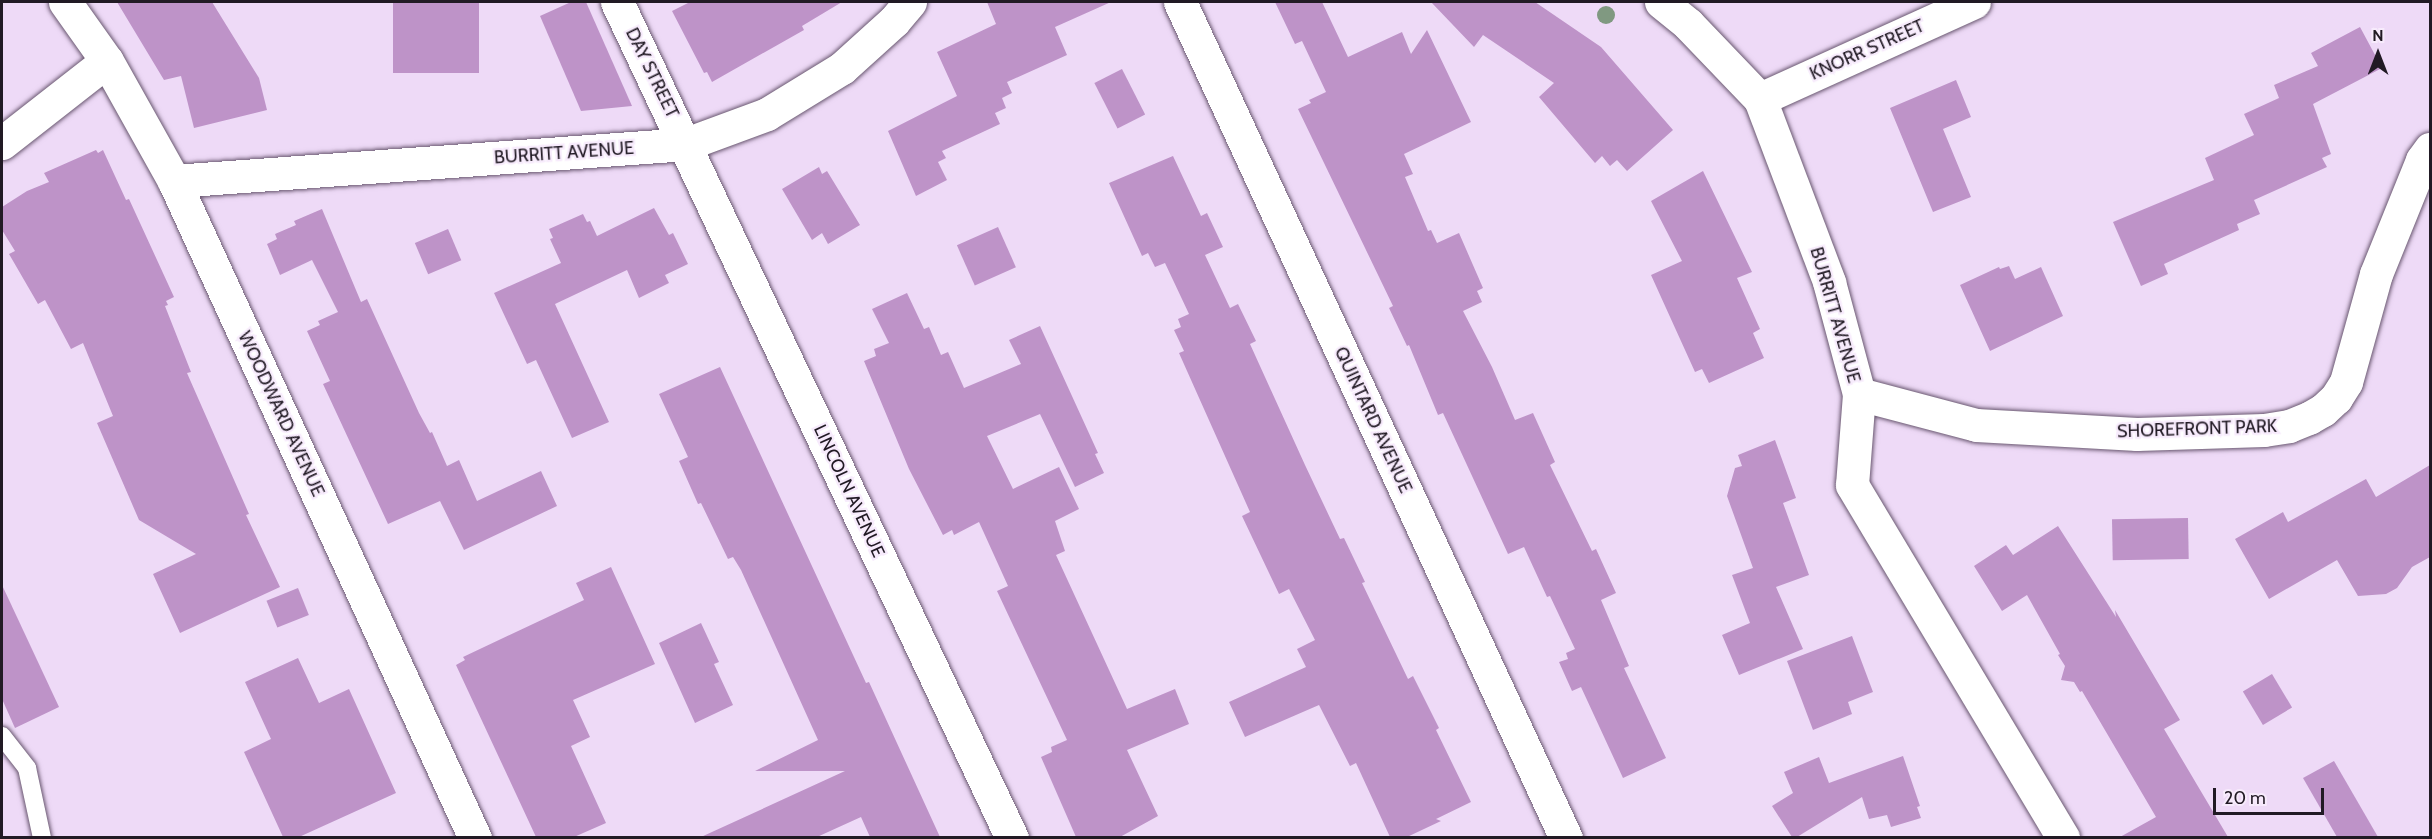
<!DOCTYPE html>
<html>
<head>
<meta charset="utf-8">
<style>
  body { margin:0 }
  #map { position:relative; width:2432px; height:839px; overflow:hidden; background:#eedaf7; font-family:Cabin,sans-serif }
  div>[style] { position:absolute }
  .building>* { inset:0; background:#be93c8; transform-origin:0 0 }
  .roads { filter:drop-shadow(0 0 2px #695770) drop-shadow(0 0 2px #695770) }
  .service>* { height:18px; margin:-9px; padding:0 9px; transform-origin:9px; border-radius:9px; background:#fff }
  .minor>* { height:33px; margin:-16.5px; padding:0 16.5px; transform-origin:16.5px; border-radius:16.5px; background:#fff }
  .secondary>* { height:33px; margin:-16.5px; padding:0 16.5px; transform-origin:16.5px; border-radius:16.5px; background:#fff }
  .trees>* { width:18px; height:18px; margin:-9px; border-radius:50%; background:#809981 }
  span { translate:-50% -50%; white-space:nowrap; text-align:center; line-height:1.15; -webkit-text-stroke:4.5px #f7ebfc; paint-order:stroke }
  .street-label { font-size:18px; color:#211a24 }
  .frame { position:absolute; inset:0; border:3px solid #211a24; pointer-events:none }
  .north { position:absolute; left:2348px; top:24px; width:60px; height:60px; -webkit-text-stroke:4px #f7ebfc; paint-order:stroke; rotate:0deg; font-size:16px; font-weight:700; line-height:24px; text-align:center; color:#211a24 }
  .north::after { content:''; display:block; margin:auto; width:21px; height:27px; background:#211a24; clip-path:polygon(50% 0,100% 100%,50% 72%,0 100%) }
  .scale { position:absolute; left:2213px; top:788px; width:111px; height:27px; box-sizing:border-box; border:3px solid #211a24; border-top:0; padding-left:8px; font-size:18px; line-height:21px; white-space:nowrap; color:#211a24; -webkit-text-stroke:4px #f7ebfc; paint-order:stroke }
</style>
</head>
<body>
<div id="map">
  <div class="building">
    <div style="clip-path:polygon(117px 2px,212px 2px,259px 78px,267px 110px,194px 128px,181px 76px,164px 80px)"></div>
    <div style="left:393px;top:2px;width:86px;height:71px"></div>
    <div style="clip-path:polygon(571px 2px,586px 2px,632px 106px,581px 111px,540px 16px)"></div>
    <div style="clip-path:polygon(690px 2px,842px 2px,802px 26px,804px 30px,712px 82px,707px 72px,704px 73px,672px 11px)"></div>
    <div style="clip-path:polygon(987px 2px,1111px 2px,1055px 27px,1067px 55px,1007px 82px,1012px 93px,1002px 98px,1006px 108px,995px 113px,1000px 124px,942px 151px,946px 158px,938px 162px,947px 180px,916px 196px,888px 131px,957px 96px,937px 52px,996px 24px)"></div>
    <div style="clip-path:polygon(1275px 2px,1322px 2px,1348px 57px,1402px 32px,1411px 54px,1427px 30px,1471px 122px,1404px 154px,1413px 174px,1405px 177px,1428px 231px,1431px 230px,1437px 243px,1459px 233px,1483px 288px,1477px 291px,1482px 302px,1463px 311px,1492px 367px,1515px 420px,1533px 413px,1555px 462px,1550px 465px,1592px 551px,1596px 549px,1616px 593px,1601px 600px,1629px 666px,1624px 668px,1666px 758px,1623px 778px,1581px 687px,1572px 691px,1559px 662px,1568px 659px,1566px 653px,1575px 649px,1550px 596px,1547px 597px,1524px 547px,1508px 554px,1443px 413px,1438px 415px,1409px 345px,1407px 346px,1389px 308px,1393px 306px,1298px 109px,1311px 103px,1309px 100px,1326px 92px,1302px 41px,1295px 44px)"></div>
    <div style="clip-path:polygon(1431px 2px,1535px 2px,1601px 47px,1673px 130px,1627px 171px,1617px 160px,1610px 166px,1602px 156px,1595px 163px,1539px 97px,1554px 83px,1483px 35px,1474px 47px)"></div>
    <div style="clip-path:polygon(2360px 27px,2382px 68px,2313px 104px,2331px 154px,2322px 158px,2327px 167px,2254px 200px,2260px 214px,2237px 224px,2239px 230px,2164px 264px,2168px 274px,2141px 286px,2113px 222px,2214px 180px,2205px 158px,2254px 135px,2244px 114px,2279px 98px,2274px 85px,2318px 66px,2311px 53px)"></div>
    <div style="left:1122px;top:69px;width:51px;height:31px;rotate:63deg"></div>
    <div style="clip-path:polygon(1956px 80px,1971px 117px,1943px 129px,1971px 197px,1933px 212px,1890px 108px)"></div>
    <div style="clip-path:polygon(96px 150px,98px 153px,103px 150px,126px 200px,129px 199px,174px 297px,166px 301px,168px 305px,165px 306px,191px 372px,187px 373px,249px 514px,246px 515px,280px 587px,180px 633px,153px 574px,196px 554px,139px 520px,97px 423px,113px 416px,83px 343px,71px 349px,45px 300px,38px 304px,9px 254px,15px 251px,2px 230px,2px 207px,27px 191px,49px 182px,44px 173px)"></div>
    <div style="clip-path:polygon(1173px 156px,1201px 216px,1207px 213px,1223px 247px,1205px 255px,1230px 308px,1238px 304px,1256px 341px,1250px 344px,1305px 465px,1340px 539px,1344px 538px,1365px 582px,1362px 583px,1408px 679px,1413px 676px,1439px 728px,1436px 730px,1471px 802px,1436px 819px,1441px 821px,1407px 837px,1390px 837px,1356px 763px,1350px 766px,1319px 705px,1245px 737px,1229px 702px,1306px 667px,1297px 649px,1315px 640px,1289px 589px,1279px 594px,1242px 516px,1250px 512px,1179px 353px,1184px 351px,1174px 330px,1181px 327px,1178px 319px,1189px 314px,1165px 263px,1155px 267px,1148px 253px,1142px 256px,1109px 183px)"></div>
    <div style="clip-path:polygon(819px 167px,822px 174px,827px 171px,860px 225px,828px 244px,822px 233px,812px 240px,782px 189px)"></div>
    <div style="clip-path:polygon(1703px 171px,1752px 272px,1737px 278px,1760px 329px,1753px 333px,1764px 358px,1709px 383px,1702px 369px,1695px 372px,1651px 275px,1682px 261px,1651px 201px)"></div>
    <div style="clip-path:polygon(654px 208px,669px 235px,673px 233px,688px 264px,665px 275px,669px 283px,639px 298px,627px 270px,555px 304px,609px 422px,572px 438px,536px 360px,527px 364px,494px 293px,561px 263px,550px 239px,553px 238px,549px 229px,583px 214px,587px 222px,590px 221px,597px 236px)"></div>
    <div style="clip-path:polygon(322px 209px,361px 302px,367px 299px,419px 413px,430px 433px,432px 432px,447px 466px,459px 460px,477px 501px,541px 471px,557px 506px,464px 550px,440px 501px,388px 524px,323px 384px,330px 381px,307px 331px,320px 325px,318px 321px,338px 312px,312px 260px,280px 275px,267px 244px,277px 239px,275px 234px,296px 225px,294px 221px)"></div>
    <div style="left:998px;top:227px;width:44px;height:45px;rotate:66deg"></div>
    <div style="left:448px;top:229px;width:34px;height:36px;rotate:67deg"></div>
    <div style="clip-path:polygon(2009px 266px,2015px 279px,2041px 267px,2063px 316px,1990px 351px,1960px 285px,1999px 267px,2000px 269px)"></div>
    <div style="clip-path:polygon(907px 293px,924px 329px,929px 327px,941px 355px,948px 352px,964px 388px,1021px 364px,1009px 340px,1040px 326px,1098px 453px,1095px 454px,1104px 473px,1075px 487px,1040px 414px,987px 436px,1013px 489px,1059px 467px,1079px 509px,1055px 521px,1065px 551px,1056px 555px,1127px 709px,1175px 689px,1189px 724px,1127px 750px,1158px 816px,1120px 837px,1076px 837px,1041px 757px,1052px 752px,1051px 747px,1067px 740px,997px 591px,1008px 586px,979px 522px,954px 535px,952px 530px,943px 535px,909px 469px,864px 361px,876px 356px,874px 349px,889px 343px,872px 309px)"></div>
    <div style="clip-path:polygon(720px 367px,866px 683px,869px 682px,940px 837px,870px 837px,861px 817px,817px 837px,701px 837px,845px 771px,755px 771px,818px 740px,741px 570px,733px 557px,728px 559px,701px 503px,698px 504px,679px 461px,688px 457px,659px 394px)"></div>
    <div style="clip-path:polygon(1775px 440px,1796px 498px,1783px 503px,1809px 575px,1776px 587px,1803px 649px,1739px 675px,1722px 635px,1750px 623px,1732px 575px,1753px 568px,1727px 496px,1735px 468px,1742px 466px,1738px 455px)"></div>
    <div style="clip-path:polygon(2430px 465px,2430px 557px,2412px 567px,2397px 588px,2386px 594px,2358px 596px,2337px 560px,2269px 599px,2235px 539px,2283px 512px,2288px 522px,2366px 479px,2376px 497px)"></div>
    <div style="left:2188px;top:518px;width:41px;height:76px;rotate:89deg"></div>
    <div style="clip-path:polygon(2058px 526px,2116px 617px,2115px 610px,2180px 720px,2164px 729px,2228px 837px,2120px 837px,2156px 817px,2082px 691px,2080px 692px,2074px 682px,2061px 680px,2065px 666px,2058px 655px,2060px 654px,2027px 595px,2002px 611px,1974px 566px,2006px 545px,2013px 555px)"></div>
    <div style="clip-path:polygon(611px 567px,655px 664px,573px 700px,590px 737px,571px 746px,606px 823px,574px 837px,536px 837px,456px 665px,465px 660px,463px 657px,584px 600px,576px 583px)"></div>
    <div style="clip-path:polygon(2px 585px,59px 707px,15px 728px,2px 699px)"></div>
    <div style="left:298px;top:588px;width:29px;height:34px;rotate:68deg"></div>
    <div style="clip-path:polygon(701px 623px,719px 662px,714px 664px,733px 705px,695px 723px,659px 643px)"></div>
    <div style="clip-path:polygon(1852px 636px,1873px 692px,1848px 702px,1852px 714px,1813px 730px,1787px 661px)"></div>
    <div style="clip-path:polygon(298px 658px,319px 703px,349px 689px,396px 793px,299px 837px,283px 837px,244px 752px,271px 739px,245px 682px)"></div>
    <div style="left:2272px;top:674px;width:39px;height:34px;rotate:59deg"></div>
    <div style="clip-path:polygon(1903px 756px,1920px 806px,1917px 807px,1921px 818px,1891px 827px,1887px 815px,1869px 819px,1862px 797px,1797px 837px,1792px 837px,1772px 806px,1793px 793px,1784px 772px,1819px 757px,1829px 783px)"></div>
    <div style="clip-path:polygon(2334px 761px,2378px 837px,2337px 837px,2303px 778px)"></div>
  </div>
  <div class="roads">
    <div class="service">
      <div style="left:2px;top:736px;width:41px;rotate:52deg"></div>
      <div style="left:27px;top:768px;width:72px;rotate:77.9deg"></div>
    </div>
    <div class="minor">
      <div style="left:617px;top:2px;width:925px;rotate:64.71deg"></div>
      <div style="left:1180px;top:2px;width:921px;rotate:65.22deg"></div>
      <div style="left:1661px;top:2px;width:35px;rotate:39deg"></div>
      <div style="left:1688px;top:24px;width:104px;rotate:46.2deg"></div>
      <div style="left:1760px;top:99px;width:196px;rotate:69.3deg"></div>
      <div style="left:1829px;top:282px;width:116px;rotate:75deg"></div>
      <div style="left:1859px;top:394px;width:91px;rotate:94.4deg"></div>
      <div style="left:1852px;top:485px;width:411px;rotate:59.1deg"></div>
      <div style="left:1760px;top:99px;width:235px;rotate:-24.4deg"></div>
      <div style="left:2px;top:143px;width:133px;rotate:-38deg"></div>
      <div style="left:1859px;top:394px;width:121px;rotate:14.8deg"></div>
      <div style="left:1976px;top:425px;width:161px;rotate:3.2deg"></div>
      <div style="left:2137px;top:434px;width:127px;rotate:-1.8deg"></div>
      <div style="left:2264px;top:430px;width:25px;rotate:-9deg"></div>
      <div style="left:2289px;top:426px;width:22px;rotate:-22deg"></div>
      <div style="left:2309px;top:418px;width:16px;rotate:-30deg"></div>
      <div style="left:2323px;top:410px;width:18px;rotate:-43deg"></div>
      <div style="left:2336px;top:398px;width:19px;rotate:-58deg"></div>
      <div style="left:2346px;top:382px;width:112px;rotate:-74.5deg"></div>
      <div style="left:2376px;top:274px;width:123px;rotate:-68deg"></div>
      <div style="left:2422px;top:160px;width:14px;rotate:-54deg"></div>
    </div>
    <div class="secondary">
      <div style="left:65px;top:2px;width:72px;rotate:54.6deg"></div>
      <div style="left:107px;top:61px;width:137px;rotate:60.8deg"></div>
      <div style="left:174px;top:181px;width:723px;rotate:65.39deg"></div>
      <div style="left:174px;top:181px;width:513px;rotate:-4.13deg"></div>
      <div style="left:686px;top:144px;width:86px;rotate:-20.3deg"></div>
      <div style="left:767px;top:114px;width:88px;rotate:-31.5deg"></div>
      <div style="left:842px;top:68px;width:70px;rotate:-42.1deg"></div>
      <div style="left:894px;top:21px;width:25px;rotate:-50deg"></div>
    </div>
  </div>
  <div class="trees">
    <div style="left:1606px;top:15px"></div>
  </div>
  <div class="street-label">
    <span style="left:1867px;top:50px;rotate:-24deg">KNORR STREET</span>
    <span style="left:652px;top:73px;rotate:64deg">DAY STREET</span>
    <span style="left:564px;top:153px;rotate:-4deg">BURRITT AVENUE</span>
    <span style="left:1835px;top:315px;rotate:74deg">BURRITT AVENUE</span>
    <span style="left:281px;top:414px;rotate:65deg">WOODWARD AVENUE</span>
    <span style="left:1373px;top:420px;rotate:65deg">QUINTARD AVENUE</span>
    <span style="left:2197px;top:429px;rotate:-2deg">SHOREFRONT PARK</span>
    <span style="left:849px;top:491px;rotate:65deg">LINCOLN AVENUE</span>
  </div>
  <div class="frame"></div>
  <div class="north">N</div>
  <div class="scale">20 m</div>
</div>
</body>
</html>
